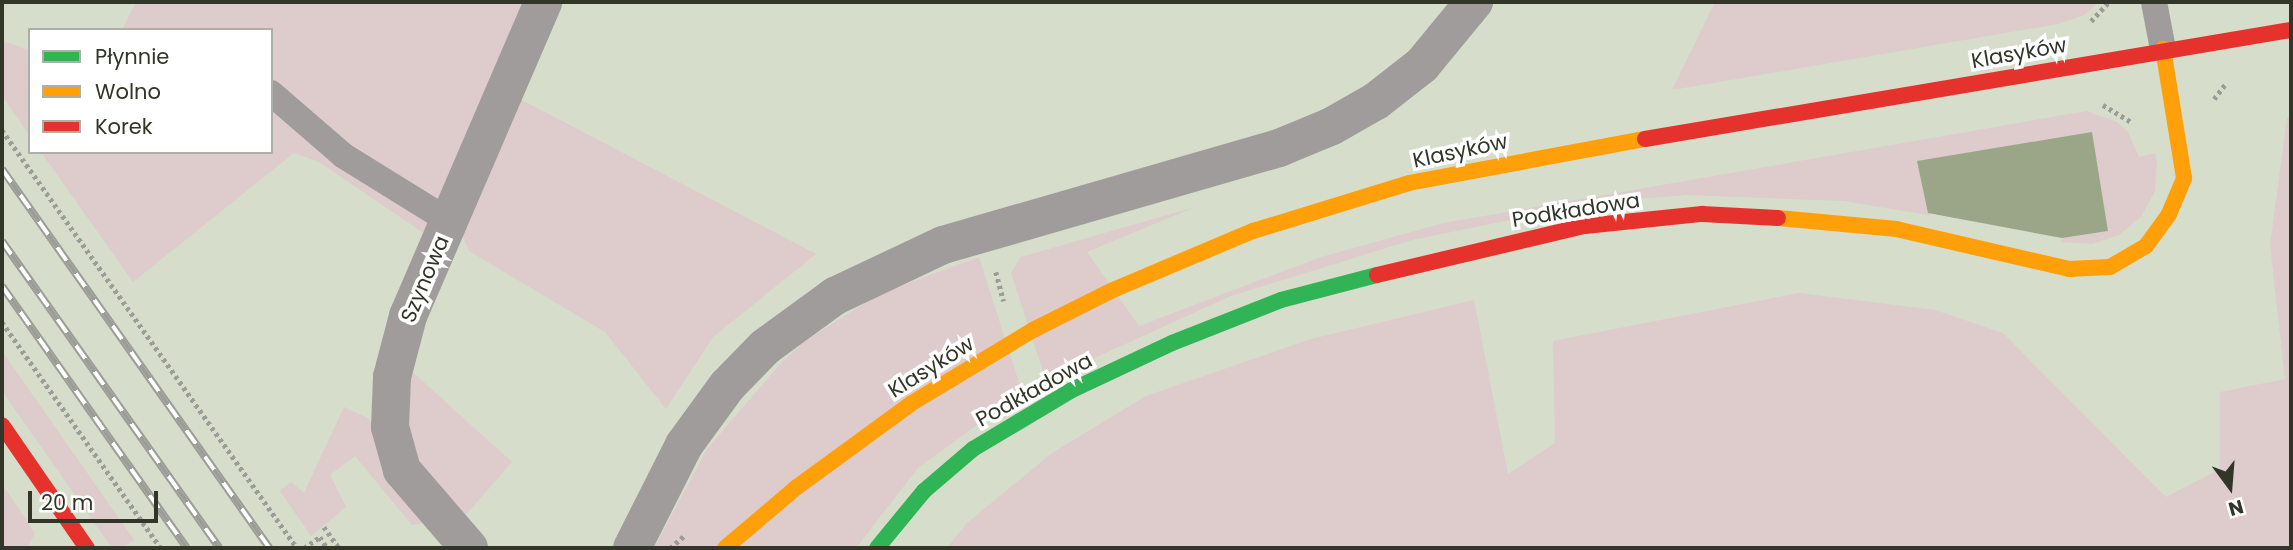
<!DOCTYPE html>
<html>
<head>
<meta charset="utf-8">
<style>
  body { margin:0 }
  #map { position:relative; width:2293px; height:550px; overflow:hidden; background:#d6ddca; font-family:Poppins,sans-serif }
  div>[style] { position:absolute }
  .green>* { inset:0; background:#decbcc }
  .water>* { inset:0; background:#9aa687 }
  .path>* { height:4.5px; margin-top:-2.25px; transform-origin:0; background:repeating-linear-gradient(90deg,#9c9c98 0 3.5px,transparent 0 7px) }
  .lane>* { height:26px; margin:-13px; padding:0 13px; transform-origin:13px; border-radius:13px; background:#a09c9c }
  .street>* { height:38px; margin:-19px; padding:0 19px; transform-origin:19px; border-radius:19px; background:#a09c9c }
  .fast>* { height:16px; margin:-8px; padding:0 8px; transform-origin:8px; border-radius:8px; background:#30b455 }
  .slow>* { height:16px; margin:-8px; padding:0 8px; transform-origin:8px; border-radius:8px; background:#ff9f0a }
  .jam>* { height:16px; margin:-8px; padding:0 8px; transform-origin:8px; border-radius:8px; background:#e5322d }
  .rail>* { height:8px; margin-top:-4px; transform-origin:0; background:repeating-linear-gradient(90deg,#fff 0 16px,#9d9d97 0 32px); box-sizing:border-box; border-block:2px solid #9d9d97 }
  .path-bridge>* { height:4.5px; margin-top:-2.25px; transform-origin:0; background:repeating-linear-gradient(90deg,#9c9c98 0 3.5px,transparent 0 7px) }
  .slow-bridge>* { height:16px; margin:-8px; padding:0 8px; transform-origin:8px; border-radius:8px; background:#ff9f0a }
  span { translate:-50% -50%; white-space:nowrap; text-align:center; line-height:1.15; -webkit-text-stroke:7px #fff; paint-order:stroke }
  .street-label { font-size:21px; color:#313629 }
  .frame { position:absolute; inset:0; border:4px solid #313629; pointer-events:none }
  .legend { position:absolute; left:28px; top:28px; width:245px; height:126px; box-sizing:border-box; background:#fff; border:2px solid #adafa9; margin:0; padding:9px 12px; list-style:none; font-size:21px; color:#313629 }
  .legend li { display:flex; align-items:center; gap:14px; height:35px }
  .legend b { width:35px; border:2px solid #adafa9 }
  .north { position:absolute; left:2195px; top:452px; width:70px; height:70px; -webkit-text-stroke:5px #fff; paint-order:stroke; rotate:164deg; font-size:19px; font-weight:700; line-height:28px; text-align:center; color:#313629 }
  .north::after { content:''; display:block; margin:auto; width:24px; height:32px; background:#313629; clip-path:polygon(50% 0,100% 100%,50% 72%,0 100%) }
  .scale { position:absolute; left:28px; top:491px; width:130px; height:32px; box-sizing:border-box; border:4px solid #313629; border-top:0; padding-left:9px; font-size:21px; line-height:24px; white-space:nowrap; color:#313629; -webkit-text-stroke:5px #fff; paint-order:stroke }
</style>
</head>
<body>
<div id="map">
  <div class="green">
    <div style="clip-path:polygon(136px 2px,530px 2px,425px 234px,319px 162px,294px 153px,133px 282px,41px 152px,271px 152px,271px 30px,122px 30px)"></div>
    <div style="clip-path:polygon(1715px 2px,2099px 2px,2084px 15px,2058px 24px,1672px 90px)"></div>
    <div style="clip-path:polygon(2px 41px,30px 50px,30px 136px,2px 96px)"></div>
    <div style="clip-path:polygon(520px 99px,816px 254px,713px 337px,666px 409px,605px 332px,469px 251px,461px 233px)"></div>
    <div style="clip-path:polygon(2087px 111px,2117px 122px,2128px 132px,2139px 157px,2155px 153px,2157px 162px,2155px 191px,2141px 217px,2119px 235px,2092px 244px,2061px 242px,2062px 238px,2108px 231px,2092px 132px,1928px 215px,1844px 201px,1687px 195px,1599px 202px,1412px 240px,1231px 296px,1046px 380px,1011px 273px,1021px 257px,1195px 207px,1087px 252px,1139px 326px,1321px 257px,1444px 223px)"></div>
    <div style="clip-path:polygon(2291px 117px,2291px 548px,947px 548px,966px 524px,1052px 453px,1146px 396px,1311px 339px,1474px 300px,1508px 474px,1555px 443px,1553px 341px,1799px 293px,1935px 310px,2003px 333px,2166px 497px,2220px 469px,2220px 392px,2285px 379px,2270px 245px,2287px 118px)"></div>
    <div style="clip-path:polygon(979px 257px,1022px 392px,918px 468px,856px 548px,654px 548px,707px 449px,780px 364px,807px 340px,879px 294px)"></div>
    <div style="clip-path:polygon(2px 351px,134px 540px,123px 548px,112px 548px,2px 391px)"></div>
    <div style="clip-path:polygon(407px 367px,512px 462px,456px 526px,417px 456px,395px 391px)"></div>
    <div style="clip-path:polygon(344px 407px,368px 418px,423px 520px,420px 524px,412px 525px,355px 456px,330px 475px,346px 507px,311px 536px,280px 491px,291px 482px,304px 493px)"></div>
    <div style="clip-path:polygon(2px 484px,35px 533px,27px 548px,2px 548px)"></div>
  </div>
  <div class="water">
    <div style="clip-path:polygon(2092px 132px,2108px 231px,2062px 238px,1928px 213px,1917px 161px)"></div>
  </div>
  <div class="path">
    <div style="left:2091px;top:21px;width:26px;rotate:-47deg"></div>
    <div style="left:2214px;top:99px;width:20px;rotate:-53deg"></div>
    <div style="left:2103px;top:105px;width:33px;rotate:31deg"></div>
    <div style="left:2px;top:130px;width:512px;rotate:54.79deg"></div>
    <div style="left:996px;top:272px;width:30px;rotate:75deg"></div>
    <div style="left:2px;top:322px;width:276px;rotate:54.9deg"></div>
    <div style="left:324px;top:527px;width:26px;rotate:54deg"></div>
    <div style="left:304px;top:548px;width:19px;rotate:-35deg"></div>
    <div style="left:320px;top:537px;width:13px;rotate:58deg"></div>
  </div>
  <div class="lane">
    <div style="left:2154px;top:2px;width:48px;rotate:79.2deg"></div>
    <div style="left:271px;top:93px;width:96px;rotate:40.8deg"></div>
    <div style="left:344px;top:156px;width:123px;rotate:31.8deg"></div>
  </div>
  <div class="street">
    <div style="left:469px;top:548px;width:103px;rotate:-130.7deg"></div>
    <div style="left:402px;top:470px;width:45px;rotate:-105.6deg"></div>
    <div style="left:390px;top:427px;width:50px;rotate:-87.7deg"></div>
    <div style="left:392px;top:377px;width:63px;rotate:-75.3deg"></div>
    <div style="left:408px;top:316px;width:342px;rotate:-66.7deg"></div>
    <div style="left:632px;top:548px;width:115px;rotate:-63.2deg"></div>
    <div style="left:684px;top:445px;width:73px;rotate:-53.9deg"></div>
    <div style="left:727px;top:386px;width:54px;rotate:-45.7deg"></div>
    <div style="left:765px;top:347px;width:87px;rotate:-36.1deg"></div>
    <div style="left:835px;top:296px;width:119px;rotate:-25.3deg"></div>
    <div style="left:943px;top:245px;width:350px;rotate:-16.1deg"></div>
    <div style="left:1279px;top:148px;width:57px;rotate:-22.5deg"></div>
    <div style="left:1332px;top:126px;width:51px;rotate:-29.6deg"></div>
    <div style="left:1376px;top:101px;width:58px;rotate:-38deg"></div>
    <div style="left:1422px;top:65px;width:82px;rotate:-50.5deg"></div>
  </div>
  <div class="fast">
    <div style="left:877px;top:548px;width:74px;rotate:-50.5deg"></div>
    <div style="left:924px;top:491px;width:65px;rotate:-40.6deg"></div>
    <div style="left:973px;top:449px;width:115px;rotate:-30.8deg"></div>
    <div style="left:1072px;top:390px;width:110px;rotate:-25.2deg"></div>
    <div style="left:1172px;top:343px;width:117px;rotate:-21.5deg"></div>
    <div style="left:1281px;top:300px;width:99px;rotate:-14.6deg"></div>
  </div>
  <div class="slow">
    <div style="left:1778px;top:218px;width:119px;rotate:5.3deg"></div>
    <div style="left:1896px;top:229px;width:178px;rotate:13deg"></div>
    <div style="left:2069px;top:269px;width:41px;rotate:-2.8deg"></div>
    <div style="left:2110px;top:267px;width:42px;rotate:-30.3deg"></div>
    <div style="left:2146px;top:246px;width:39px;rotate:-54deg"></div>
    <div style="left:2169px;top:214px;width:39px;rotate:-67deg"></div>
    <div style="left:2184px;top:178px;width:131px;rotate:-99.2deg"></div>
    <div style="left:1113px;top:290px;width:152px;rotate:-22.9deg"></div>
    <div style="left:1253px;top:231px;width:163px;rotate:-17.1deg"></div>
    <div style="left:1409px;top:183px;width:240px;rotate:-10.6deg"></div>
  </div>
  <div class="jam">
    <div style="left:1645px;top:139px;width:655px;rotate:-9.58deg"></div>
    <div style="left:1377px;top:275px;width:214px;rotate:-13.3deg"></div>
    <div style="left:1585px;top:226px;width:118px;rotate:-5.9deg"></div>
    <div style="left:1702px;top:214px;width:76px;rotate:3deg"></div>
    <div style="left:2px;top:425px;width:150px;rotate:55.4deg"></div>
  </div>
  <div class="rail">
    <div style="left:2px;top:169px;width:464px;rotate:54.8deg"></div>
    <div style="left:2px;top:241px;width:376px;rotate:54.7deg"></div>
    <div style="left:2px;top:286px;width:321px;rotate:54.8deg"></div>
  </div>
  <div class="path-bridge">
    <div style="left:670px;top:548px;width:20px;rotate:-41deg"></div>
  </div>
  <div class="slow-bridge">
    <div style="left:725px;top:548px;width:94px;rotate:-40.3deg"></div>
    <div style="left:797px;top:487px;width:142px;rotate:-36.1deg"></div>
    <div style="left:912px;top:403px;width:141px;rotate:-31.1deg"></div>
    <div style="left:1033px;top:330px;width:89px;rotate:-26.6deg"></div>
  </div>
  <div class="street-label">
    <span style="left:2019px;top:53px;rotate:-10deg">Klasyków</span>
    <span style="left:1460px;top:151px;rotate:-12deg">Klasyków</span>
    <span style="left:1576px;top:210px;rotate:-9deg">Podkładowa</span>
    <span style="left:425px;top:279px;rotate:-67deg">Szynowa</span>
    <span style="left:931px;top:367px;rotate:-32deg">Klasyków</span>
    <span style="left:1034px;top:390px;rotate:-29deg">Podkładowa</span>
  </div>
  <div class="frame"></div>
  <ul class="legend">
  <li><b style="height:9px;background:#30b455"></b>Płynnie</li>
  <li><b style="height:9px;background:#ff9f0a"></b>Wolno</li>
  <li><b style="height:9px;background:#e5322d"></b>Korek</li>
  </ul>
  <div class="north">N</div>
  <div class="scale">20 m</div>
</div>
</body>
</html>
